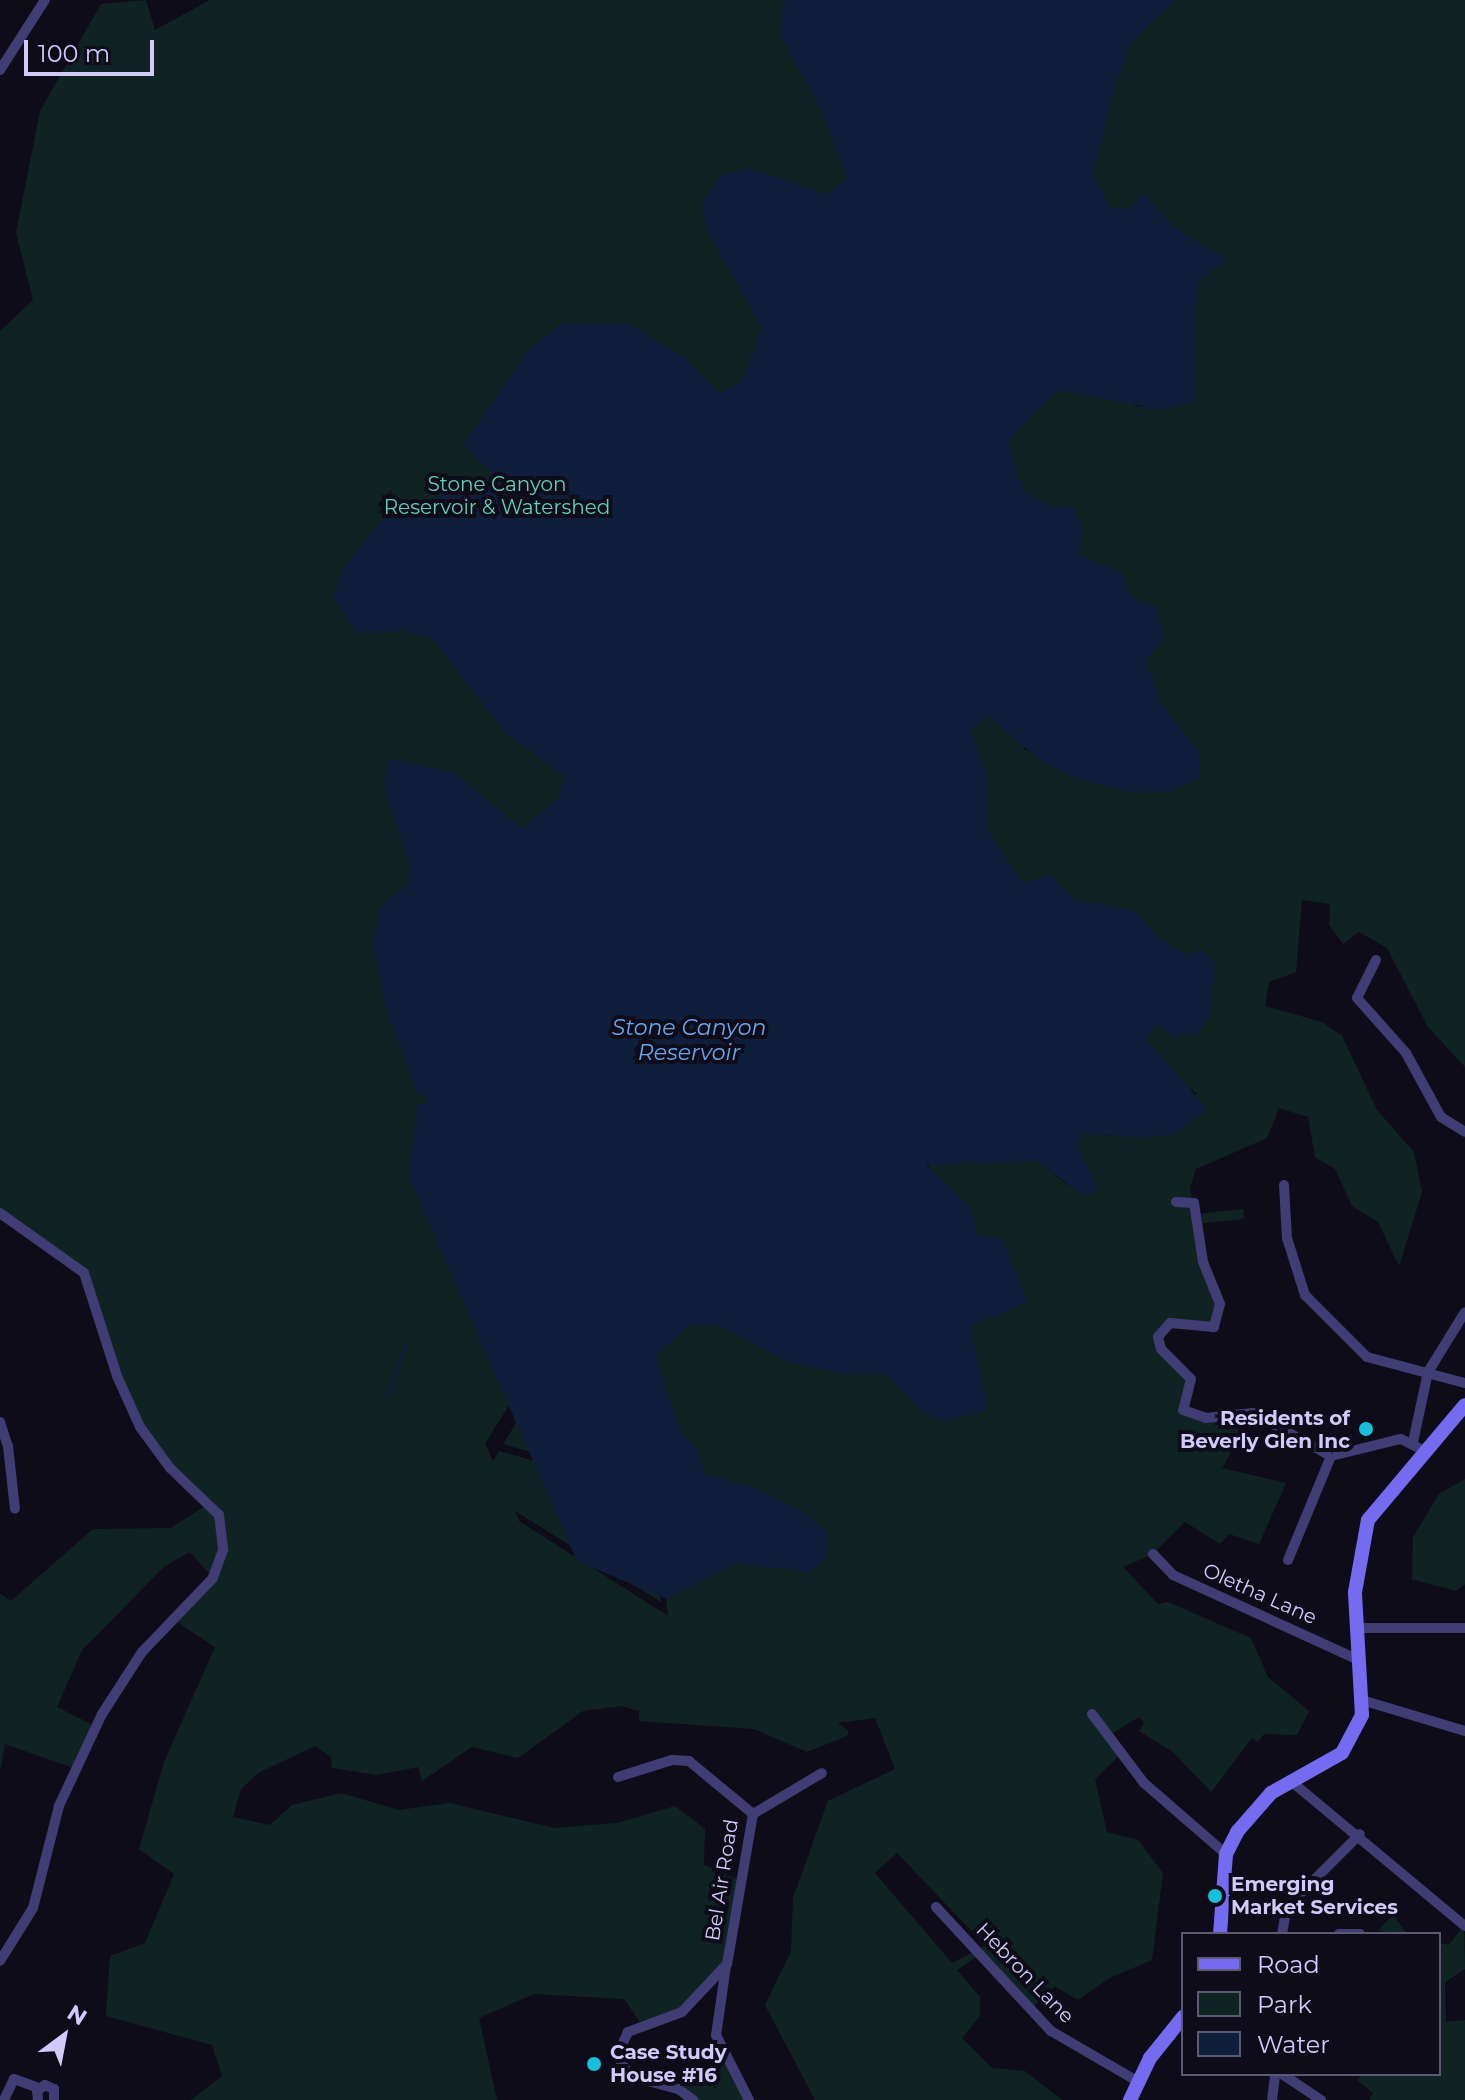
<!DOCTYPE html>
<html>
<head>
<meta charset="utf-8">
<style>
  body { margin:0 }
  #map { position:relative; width:1465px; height:2100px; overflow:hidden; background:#0f0c1a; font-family:Montserrat,sans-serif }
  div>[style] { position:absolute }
  .green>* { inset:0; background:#102323; transform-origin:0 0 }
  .water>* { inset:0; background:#0f1f3b }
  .stream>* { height:3px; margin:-1.5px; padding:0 1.5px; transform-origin:1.5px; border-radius:1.5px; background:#0f1f3b }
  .minor>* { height:10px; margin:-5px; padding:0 5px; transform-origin:5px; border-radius:5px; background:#403c74 }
  .secondary>* { height:14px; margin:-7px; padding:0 7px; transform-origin:7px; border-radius:7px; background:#746bf0 }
  .dots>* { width:22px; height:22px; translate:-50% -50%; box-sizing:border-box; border:4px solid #0f0c1a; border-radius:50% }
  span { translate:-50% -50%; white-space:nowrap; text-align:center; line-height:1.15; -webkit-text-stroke:8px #0f0c1a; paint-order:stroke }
  .park-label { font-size:20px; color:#5fd1b9 }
  .poi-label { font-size:20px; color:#d2cafa; font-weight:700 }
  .right { translate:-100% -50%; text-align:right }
  .left { translate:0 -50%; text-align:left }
  .street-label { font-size:20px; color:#d2cafa }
  .water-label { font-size:22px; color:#63a8f0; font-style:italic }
  .legend { position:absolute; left:1181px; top:1932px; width:260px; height:144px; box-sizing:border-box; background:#0f0c1a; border:2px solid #5d5874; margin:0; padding:10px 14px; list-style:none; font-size:24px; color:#d2cafa }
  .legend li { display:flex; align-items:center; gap:16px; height:40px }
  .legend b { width:40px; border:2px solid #5d5874 }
  .north { position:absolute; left:24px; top:1996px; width:80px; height:80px; -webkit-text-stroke:6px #0f0c1a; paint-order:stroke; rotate:32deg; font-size:22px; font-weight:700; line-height:32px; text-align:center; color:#d2cafa }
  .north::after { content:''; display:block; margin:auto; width:28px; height:36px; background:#d2cafa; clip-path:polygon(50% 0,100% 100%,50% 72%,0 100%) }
  .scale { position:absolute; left:24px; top:40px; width:130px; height:36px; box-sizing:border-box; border:4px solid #d2cafa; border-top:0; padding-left:10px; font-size:24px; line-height:28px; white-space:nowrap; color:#d2cafa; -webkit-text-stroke:6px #0f0c1a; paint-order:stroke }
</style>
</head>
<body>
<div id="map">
  <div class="green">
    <div style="clip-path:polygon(evenodd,146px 0,155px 30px,210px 0,1465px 0,1465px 1067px,1428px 1027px,1387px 948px,1359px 932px,1343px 944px,1329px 925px,1330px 904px,1302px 900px,1296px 972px,1269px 982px,1265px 1006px,1322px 1022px,1342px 1036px,1377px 1110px,1414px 1152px,1422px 1192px,1399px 1266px,1378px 1222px,1352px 1206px,1335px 1169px,1315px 1157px,1308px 1117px,1279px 1108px,1267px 1138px,1196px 1169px,1190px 1188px,1203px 1262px,1220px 1304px,1219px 1320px,1208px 1330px,1170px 1323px,1158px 1337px,1161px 1349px,1191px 1379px,1183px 1410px,1191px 1417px,1253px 1413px,1222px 1468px,1286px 1483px,1259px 1544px,1229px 1534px,1220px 1544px,1185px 1522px,1153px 1554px,1123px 1567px,1158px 1604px,1168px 1602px,1251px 1638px,1268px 1677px,1309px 1711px,1297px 1735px,1264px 1734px,1258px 1742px,1252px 1738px,1211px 1792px,1173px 1752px,1139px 1731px,1144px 1723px,1139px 1717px,1109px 1735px,1122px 1753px,1095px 1779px,1107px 1832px,1138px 1840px,1163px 1873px,1152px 1960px,1110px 1978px,1078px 2000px,1055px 1986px,1030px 2010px,981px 1954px,957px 1970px,980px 1997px,980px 2016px,962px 2038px,992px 2068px,1025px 2071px,1062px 2100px,815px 2100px,765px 2005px,791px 1951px,793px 1898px,828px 1801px,895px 1769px,875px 1718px,838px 1723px,849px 1731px,847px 1736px,807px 1752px,754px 1729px,639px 1721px,639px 1711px,621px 1706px,583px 1711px,518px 1758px,472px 1747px,422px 1781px,418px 1767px,377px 1775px,332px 1768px,331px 1757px,315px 1746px,258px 1773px,241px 1789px,233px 1817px,270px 1825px,292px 1805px,341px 1793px,399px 1810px,450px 1803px,554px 1828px,617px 1823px,675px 1806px,705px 1829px,704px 1865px,742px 1881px,727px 1964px,697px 2000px,664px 2021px,642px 2025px,624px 1999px,534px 1994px,479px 2018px,497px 2100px,191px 2100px,222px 2076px,212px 2045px,106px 2016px,110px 1956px,145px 1943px,174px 1874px,139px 1849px,164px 1762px,215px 1647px,177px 1622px,181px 1618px,177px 1614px,213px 1578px,190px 1552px,165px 1566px,82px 1650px,57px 1707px,95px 1726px,73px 1768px,5px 1744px,0 1772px,0 1594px,11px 1601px,93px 1529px,171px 1528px,208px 1504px,170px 1468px,140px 1427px,117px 1376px,84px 1273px,0 1213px,0 331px,33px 300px,16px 233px,40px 111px,101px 4px,146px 0,1193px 309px,1194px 323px,1142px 407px,1134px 406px,1193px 309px,146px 0,1070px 507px,1076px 513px,1025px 595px,1079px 629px,1095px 562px,1103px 565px,1087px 634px,1150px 673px,1154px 684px,1085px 642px,1079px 664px,1033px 748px,1177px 789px,1159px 791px,1023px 749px,1072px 661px,1077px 637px,1021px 601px,943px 725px,987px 781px,987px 793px,939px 732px,872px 841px,961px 860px,987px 814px,987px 828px,968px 864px,991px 899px,1109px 928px,1114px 909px,1122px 909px,1117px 930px,1164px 941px,1183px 953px,1115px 938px,1099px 1006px,1172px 1075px,1134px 1050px,1095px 1012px,1043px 1067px,1101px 1112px,1109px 1132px,1143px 1132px,1191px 1089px,1197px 1094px,1148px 1137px,1102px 1135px,1095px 1118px,1037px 1072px,1019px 1092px,996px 1147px,1038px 1154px,1064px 1174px,1072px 1188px,1036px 1161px,955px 1162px,929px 1152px,927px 1329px,967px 1334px,966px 1342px,927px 1337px,927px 1413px,919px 1408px,918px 1336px,803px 1325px,800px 1364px,793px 1363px,797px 1322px,635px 1244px,636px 1295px,626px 1304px,600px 1310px,668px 1344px,662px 1349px,587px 1313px,547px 1374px,677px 1422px,680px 1431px,542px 1382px,503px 1444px,625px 1478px,651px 1493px,701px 1461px,703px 1468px,658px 1498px,762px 1564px,748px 1564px,656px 1506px,668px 1616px,519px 1521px,515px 1511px,661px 1602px,648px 1501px,621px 1485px,499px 1451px,493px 1461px,485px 1443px,575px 1303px,622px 1288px,616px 1254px,631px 1213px,645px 1195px,683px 1167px,710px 1126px,691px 1114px,1070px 507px,146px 0,897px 1853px,985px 1945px,984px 1946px,952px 1963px,875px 1873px,897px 1853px)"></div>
    <div style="left:1243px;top:1209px;width:10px;height:42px;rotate:84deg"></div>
    <div style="clip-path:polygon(1465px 1479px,1465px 1584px,1456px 1591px,1412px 1579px,1413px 1537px,1439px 1494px)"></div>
    <div style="clip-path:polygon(1393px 1914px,1407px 1934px,1378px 1931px)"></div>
    <div style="clip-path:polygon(1464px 1925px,1465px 1969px,1445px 1982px,1446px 2022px,1465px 2020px,1465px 2100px,1369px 2100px,1373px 2093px,1357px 2080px,1362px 2074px,1439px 2074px,1439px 1943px,1449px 1945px)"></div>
    <div style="clip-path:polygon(727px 2060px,749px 2100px,693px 2100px,678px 2089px,680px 2079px)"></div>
  </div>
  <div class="water">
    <div style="clip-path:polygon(783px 0,1176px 0,1134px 39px,1116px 82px,1093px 176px,1110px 207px,1128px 210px,1144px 193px,1173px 226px,1227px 260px,1197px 282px,1196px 401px,1160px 410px,1059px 390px,1008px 441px,1024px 492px,1052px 506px,1073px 507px,1083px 529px,1078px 555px,1121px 572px,1130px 596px,1157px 607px,1165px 637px,1146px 660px,1162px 704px,1199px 753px,1200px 777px,1174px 791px,1127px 792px,1072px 777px,1038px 759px,988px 716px,970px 730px,987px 776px,988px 831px,1023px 883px,1050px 875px,1075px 900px,1135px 911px,1158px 937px,1184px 954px,1202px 950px,1215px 963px,1210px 1016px,1196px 1034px,1177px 1037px,1155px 1023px,1147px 1040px,1208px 1110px,1175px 1134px,1139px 1138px,1086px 1133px,1077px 1145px,1098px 1190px,1084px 1196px,1036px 1161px,926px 1165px,971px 1208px,978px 1236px,1002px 1238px,1028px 1302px,970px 1326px,988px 1410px,942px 1422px,921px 1410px,886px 1374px,844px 1374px,788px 1362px,720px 1326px,689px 1325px,656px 1356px,681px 1432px,696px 1447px,705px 1474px,756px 1488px,801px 1511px,827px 1532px,827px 1558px,810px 1572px,736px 1563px,667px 1599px,577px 1561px,408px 1176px,418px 1104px,427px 1103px,426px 1095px,418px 1094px,387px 1013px,373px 944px,380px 907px,407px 885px,410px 866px,383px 783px,391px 759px,455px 773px,522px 829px,560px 797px,564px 775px,505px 733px,432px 638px,400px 630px,357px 634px,333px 597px,344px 567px,380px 522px,411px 500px,434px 503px,442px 493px,497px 479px,463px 445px,528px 350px,562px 323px,629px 324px,686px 359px,719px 393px,741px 382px,762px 328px,708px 232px,702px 204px,721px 175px,748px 168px,827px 194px,847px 179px,822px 112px,780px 35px)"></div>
  </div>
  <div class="stream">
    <div style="left:387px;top:1395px;width:54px;rotate:-69.6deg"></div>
  </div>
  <div class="minor">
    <div style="left:0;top:70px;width:83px;rotate:-57.3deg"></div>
    <div style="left:1376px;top:960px;width:42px;rotate:116.6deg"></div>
    <div style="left:1357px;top:998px;width:74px;rotate:48.3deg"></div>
    <div style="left:1406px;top:1053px;width:73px;rotate:61.3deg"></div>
    <div style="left:1441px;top:1117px;width:28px;rotate:32deg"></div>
    <div style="left:1284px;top:1185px;width:53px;rotate:86.8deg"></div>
    <div style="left:1287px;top:1238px;width:60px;rotate:72.5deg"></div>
    <div style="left:1305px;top:1295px;width:88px;rotate:45deg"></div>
    <div style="left:1367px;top:1357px;width:101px;rotate:14.9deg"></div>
    <div style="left:1176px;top:1202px;width:18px;rotate:3deg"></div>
    <div style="left:1194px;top:1203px;width:60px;rotate:81.3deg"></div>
    <div style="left:1203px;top:1262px;width:45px;rotate:68deg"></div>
    <div style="left:1220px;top:1304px;width:24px;rotate:105deg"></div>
    <div style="left:1214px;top:1327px;width:44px;rotate:-174.8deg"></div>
    <div style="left:1170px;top:1323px;width:18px;rotate:131deg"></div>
    <div style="left:1158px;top:1337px;width:12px;rotate:76deg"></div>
    <div style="left:1161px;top:1349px;width:42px;rotate:45deg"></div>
    <div style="left:1191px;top:1379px;width:32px;rotate:104deg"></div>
    <div style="left:1183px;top:1410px;width:24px;rotate:19deg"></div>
    <div style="left:1206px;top:1418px;width:47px;rotate:-6.1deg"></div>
    <div style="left:1253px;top:1413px;width:89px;rotate:28.9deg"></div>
    <div style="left:1331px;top:1456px;width:72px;rotate:-13.7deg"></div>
    <div style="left:1401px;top:1439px;width:29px;rotate:27deg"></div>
    <div style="left:0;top:1213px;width:103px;rotate:35.5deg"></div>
    <div style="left:84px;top:1273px;width:108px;rotate:72.2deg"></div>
    <div style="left:117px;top:1376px;width:56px;rotate:65.7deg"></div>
    <div style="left:140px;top:1427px;width:51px;rotate:53.8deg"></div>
    <div style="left:170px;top:1468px;width:68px;rotate:43.8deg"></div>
    <div style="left:219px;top:1515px;width:35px;rotate:83deg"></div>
    <div style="left:223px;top:1550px;width:30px;rotate:110deg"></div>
    <div style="left:213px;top:1578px;width:103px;rotate:133.8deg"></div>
    <div style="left:142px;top:1652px;width:74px;rotate:122.8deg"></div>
    <div style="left:102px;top:1714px;width:102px;rotate:115.1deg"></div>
    <div style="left:59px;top:1806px;width:105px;rotate:104.3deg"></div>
    <div style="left:33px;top:1908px;width:62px;rotate:121.9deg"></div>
    <div style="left:0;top:1422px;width:25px;rotate:72deg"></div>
    <div style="left:8px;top:1446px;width:63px;rotate:83.7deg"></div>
    <div style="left:1413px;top:1442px;width:72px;rotate:-77.9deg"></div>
    <div style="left:1428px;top:1372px;width:70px;rotate:-58.3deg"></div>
    <div style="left:1153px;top:1554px;width:29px;rotate:46deg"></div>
    <div style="left:1173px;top:1575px;width:205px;rotate:24.6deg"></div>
    <div style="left:1288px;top:1560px;width:113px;rotate:-67.5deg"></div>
    <div style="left:1356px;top:1628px;width:109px"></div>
    <div style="left:1365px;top:1701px;width:104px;rotate:16.7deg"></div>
    <div style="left:1092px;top:1714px;width:86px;rotate:53deg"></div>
    <div style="left:1144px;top:1783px;width:108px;rotate:40.9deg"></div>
    <div style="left:618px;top:1777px;width:57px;rotate:-17.5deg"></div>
    <div style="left:672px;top:1760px;width:17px;rotate:3deg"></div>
    <div style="left:689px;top:1761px;width:83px;rotate:39.6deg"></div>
    <div style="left:753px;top:1814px;width:152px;rotate:99.8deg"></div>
    <div style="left:727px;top:1964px;width:66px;rotate:133.2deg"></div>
    <div style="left:682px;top:2012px;width:58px;rotate:159.7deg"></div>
    <div style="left:628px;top:2032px;width:14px;rotate:115deg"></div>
    <div style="left:622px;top:2045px;width:17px;rotate:93deg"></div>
    <div style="left:621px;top:2062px;width:17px;rotate:57deg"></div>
    <div style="left:630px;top:2076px;width:50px;rotate:15.2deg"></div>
    <div style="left:678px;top:2089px;width:19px;rotate:36deg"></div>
    <div style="left:1292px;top:1782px;width:225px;rotate:39.8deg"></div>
    <div style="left:753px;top:1814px;width:80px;rotate:-30.7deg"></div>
    <div style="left:936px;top:1907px;width:169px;rotate:47.2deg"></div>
    <div style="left:1051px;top:2031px;width:99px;rotate:30.2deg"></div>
    <div style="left:1282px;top:1934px;width:27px;rotate:-80deg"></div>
    <div style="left:1287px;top:1907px;width:103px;rotate:-45deg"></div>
    <div style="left:1339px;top:1934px;width:21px"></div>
    <div style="left:726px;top:1966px;width:70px;rotate:98.2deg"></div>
    <div style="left:716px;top:2035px;width:73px;rotate:63.1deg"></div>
    <div style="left:1282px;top:2074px;width:47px;rotate:33.7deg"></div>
    <div style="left:4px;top:2100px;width:23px;rotate:-65deg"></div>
    <div style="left:14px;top:2079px;width:27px;rotate:20deg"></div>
    <div style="left:38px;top:2100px;width:9px;rotate:-96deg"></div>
    <div style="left:37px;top:2091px;width:10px;rotate:-37deg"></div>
    <div style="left:45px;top:2085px;width:10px;rotate:24deg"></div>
    <div style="left:54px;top:2089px;width:11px;rotate:90deg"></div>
    <div style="left:1272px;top:2100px;width:26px;rotate:-83deg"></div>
  </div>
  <div class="secondary">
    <div style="left:1220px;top:1934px;width:80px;rotate:-85.7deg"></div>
    <div style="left:1226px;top:1854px;width:25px;rotate:-63deg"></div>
    <div style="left:1237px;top:1832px;width:52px;rotate:-48.9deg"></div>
    <div style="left:1271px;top:1793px;width:81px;rotate:-29.4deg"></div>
    <div style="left:1342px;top:1753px;width:43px;rotate:-62.2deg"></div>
    <div style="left:1362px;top:1715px;width:123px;rotate:-93.3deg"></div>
    <div style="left:1355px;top:1592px;width:73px;rotate:-79.8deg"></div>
    <div style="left:1368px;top:1520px;width:150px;rotate:-49.9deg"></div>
    <div style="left:1130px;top:2100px;width:47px;rotate:-64.5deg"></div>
    <div style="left:1150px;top:2058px;width:53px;rotate:-51.2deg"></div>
  </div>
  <div class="dots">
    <div style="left:1366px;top:1429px;background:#16bfdb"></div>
    <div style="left:1215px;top:1896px;background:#16bfdb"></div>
    <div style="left:594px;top:2064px;background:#16bfdb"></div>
  </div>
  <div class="park-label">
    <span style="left:497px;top:496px">Stone Canyon<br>Reservoir &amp; Watershed</span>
  </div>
  <div class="poi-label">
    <span class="right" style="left:1350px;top:1430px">Residents of<br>Beverly Glen Inc</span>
    <span class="left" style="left:1231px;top:1896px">Emerging<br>Market Services</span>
    <span class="left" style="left:610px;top:2064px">Case Study<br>House #16</span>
  </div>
  <div class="street-label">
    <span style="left:1260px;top:1594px;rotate:24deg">Oletha Lane</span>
    <span style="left:722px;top:1880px;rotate:-81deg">Bel Air Road</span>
    <span style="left:1025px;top:1973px;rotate:46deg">Hebron Lane</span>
  </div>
  <div class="water-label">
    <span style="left:689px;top:1040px">Stone Canyon<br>Reservoir</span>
  </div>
  <ul class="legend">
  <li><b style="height:10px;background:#746bf0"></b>Road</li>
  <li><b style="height:22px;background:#102323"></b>Park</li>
  <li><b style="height:22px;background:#0f1f3b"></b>Water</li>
  </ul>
  <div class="north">N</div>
  <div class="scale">100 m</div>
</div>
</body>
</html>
